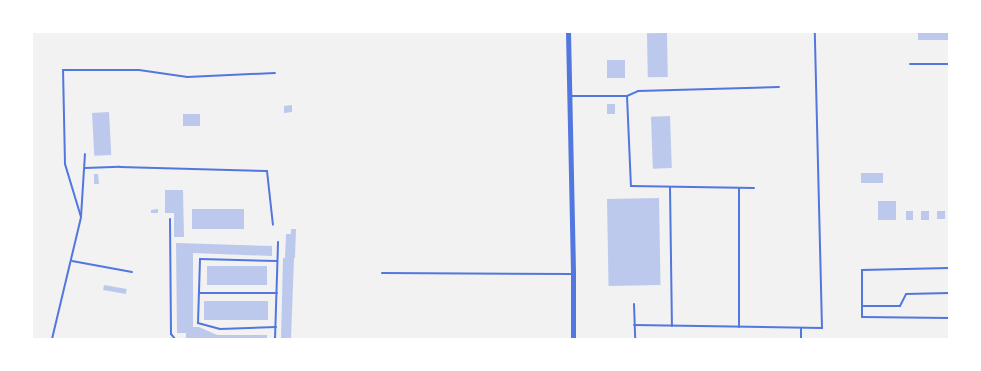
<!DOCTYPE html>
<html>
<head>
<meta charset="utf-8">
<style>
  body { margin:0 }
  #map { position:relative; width:981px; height:371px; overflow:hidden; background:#f2f2f2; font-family:Spectral,serif }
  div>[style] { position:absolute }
  .building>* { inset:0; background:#bdc9ec; transform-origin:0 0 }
  .service>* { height:2px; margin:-1px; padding:0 1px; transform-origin:1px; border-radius:1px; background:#5277de }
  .tertiary>* { height:5px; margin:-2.5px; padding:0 2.5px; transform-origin:2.5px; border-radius:2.5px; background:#5277de }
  span { translate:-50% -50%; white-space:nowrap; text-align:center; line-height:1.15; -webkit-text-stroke:3px #fff; paint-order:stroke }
  .frame { position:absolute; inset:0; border:33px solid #fff; pointer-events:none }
</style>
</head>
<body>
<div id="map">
  <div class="building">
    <div style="left:918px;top:32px;width:31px;height:8px"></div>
    <div style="left:667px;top:33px;width:44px;height:20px;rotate:89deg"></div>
    <div style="left:607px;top:60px;width:18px;height:18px"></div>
    <div style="left:607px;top:104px;width:8px;height:10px"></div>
    <div style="clip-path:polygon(292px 105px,292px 112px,284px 113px,284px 106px)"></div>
    <div style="left:109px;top:112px;width:43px;height:17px;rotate:87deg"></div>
    <div style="left:200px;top:114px;width:12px;height:17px;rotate:90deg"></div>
    <div style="left:670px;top:116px;width:52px;height:19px;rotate:88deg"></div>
    <div style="left:861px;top:173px;width:22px;height:10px"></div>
    <div style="clip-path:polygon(94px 174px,98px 174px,99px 184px,94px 184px)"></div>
    <div style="clip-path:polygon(165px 190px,183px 190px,184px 237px,174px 237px,174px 213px,165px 213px)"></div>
    <div style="left:659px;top:198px;width:87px;height:52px;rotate:89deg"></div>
    <div style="left:878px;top:201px;width:18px;height:19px"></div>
    <div style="clip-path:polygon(158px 209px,158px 213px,151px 213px,151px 210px)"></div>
    <div style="left:244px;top:209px;width:20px;height:52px;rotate:90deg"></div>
    <div style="left:906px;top:211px;width:7px;height:9px"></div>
    <div style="left:921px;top:211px;width:8px;height:9px"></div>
    <div style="left:937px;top:211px;width:8px;height:8px"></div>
    <div style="clip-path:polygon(291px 229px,296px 229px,295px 258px,294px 258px,291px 339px,281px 339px,283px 258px,285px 258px,286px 234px,291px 234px)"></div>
    <div style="clip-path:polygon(176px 243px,272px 246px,272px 256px,193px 253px,193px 327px,199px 327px,217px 335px,267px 335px,267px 339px,186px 339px,186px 333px,177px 333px)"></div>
    <div style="left:267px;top:266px;width:19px;height:60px;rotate:90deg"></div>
    <div style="left:104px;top:285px;width:23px;height:5px;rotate:10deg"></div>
    <div style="left:204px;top:301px;width:64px;height:19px"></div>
  </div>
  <div class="service">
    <div style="left:910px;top:64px;width:39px"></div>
    <div style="left:571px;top:96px;width:56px"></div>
    <div style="left:627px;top:96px;width:12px;rotate:-24deg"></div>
    <div style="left:638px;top:91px;width:141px;rotate:-1.6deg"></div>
    <div style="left:627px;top:96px;width:90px;rotate:87.5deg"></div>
    <div style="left:631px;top:186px;width:123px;rotate:0.9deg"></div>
    <div style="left:85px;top:168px;width:35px;rotate:-2deg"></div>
    <div style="left:120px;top:167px;width:147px;rotate:1.6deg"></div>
    <div style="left:267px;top:171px;width:54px;rotate:83.7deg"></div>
    <div style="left:670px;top:187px;width:139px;rotate:89.2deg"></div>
    <div style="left:739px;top:188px;width:139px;rotate:90deg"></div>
    <div style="left:81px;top:217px;width:55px;rotate:-106.8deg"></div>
    <div style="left:65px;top:164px;width:94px;rotate:-91.2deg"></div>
    <div style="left:63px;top:70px;width:76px"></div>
    <div style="left:139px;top:70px;width:49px;rotate:8.3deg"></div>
    <div style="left:187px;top:77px;width:88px;rotate:-2.6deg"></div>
    <div style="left:170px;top:219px;width:115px;rotate:89.5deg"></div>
    <div style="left:171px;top:334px;width:6px;rotate:51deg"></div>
    <div style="left:72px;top:261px;width:61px;rotate:10.4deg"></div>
    <div style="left:949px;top:268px;width:87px;rotate:178.7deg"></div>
    <div style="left:862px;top:270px;width:47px;rotate:90deg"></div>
    <div style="left:862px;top:317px;width:87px;rotate:0.7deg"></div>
    <div style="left:382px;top:273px;width:190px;rotate:0.3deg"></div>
    <div style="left:199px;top:293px;width:78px"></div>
    <div style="left:634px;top:304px;width:35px;rotate:88deg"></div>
    <div style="left:862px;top:306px;width:38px"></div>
    <div style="left:900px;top:306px;width:13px;rotate:-63deg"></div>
    <div style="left:906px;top:294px;width:43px;rotate:-1.3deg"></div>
    <div style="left:634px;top:325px;width:188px;rotate:0.9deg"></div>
    <div style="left:822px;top:328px;width:296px;rotate:-91.4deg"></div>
    <div style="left:276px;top:327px;width:56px;rotate:178deg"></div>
    <div style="left:220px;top:329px;width:23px;rotate:-165deg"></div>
    <div style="left:198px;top:323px;width:64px;rotate:-88.2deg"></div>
    <div style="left:200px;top:259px;width:77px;rotate:1.5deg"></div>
    <div style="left:801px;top:328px;width:11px;rotate:90deg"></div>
    <div style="left:52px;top:339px;width:125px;rotate:-76.6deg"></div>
    <div style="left:81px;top:217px;width:63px;rotate:-86.4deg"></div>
    <div style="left:275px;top:339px;width:97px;rotate:-88.2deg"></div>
  </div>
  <div class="tertiary">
    <div style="left:568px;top:32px;width:242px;rotate:88.8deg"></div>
    <div style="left:573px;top:274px;width:65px;rotate:90deg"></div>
  </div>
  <div class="frame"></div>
</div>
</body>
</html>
